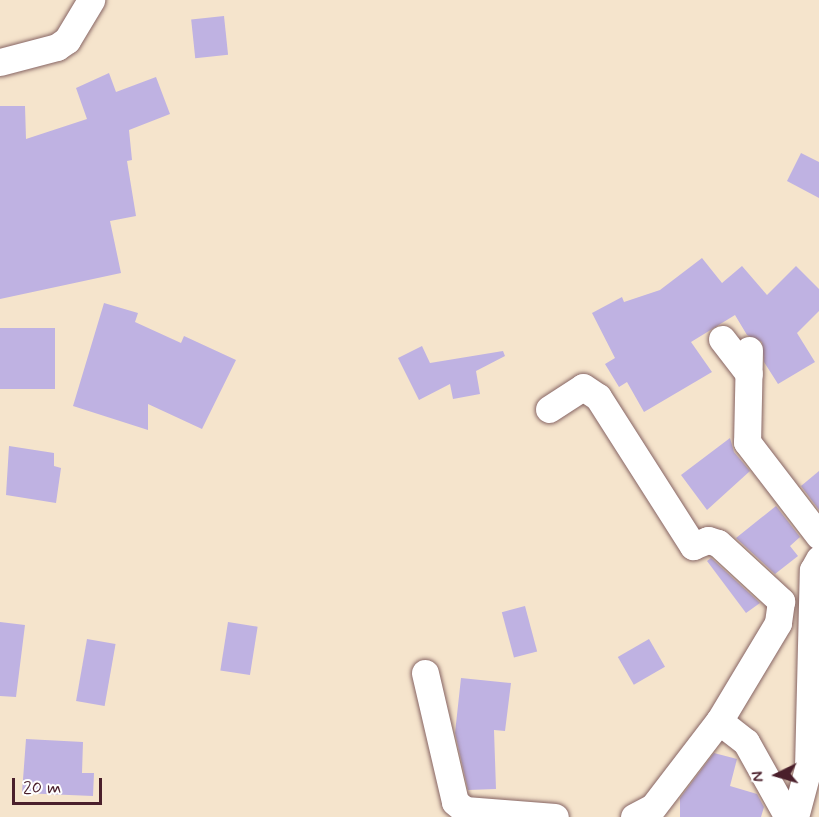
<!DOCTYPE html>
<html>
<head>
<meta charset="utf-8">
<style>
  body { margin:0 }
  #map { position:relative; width:819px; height:817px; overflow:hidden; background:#f5e4cc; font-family:Mynerve,sans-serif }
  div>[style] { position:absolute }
  .building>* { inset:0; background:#bfb2e2; transform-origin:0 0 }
  .roads { filter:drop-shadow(0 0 2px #866463) drop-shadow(0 0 2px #866463) }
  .street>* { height:27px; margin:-13.5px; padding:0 13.5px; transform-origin:13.5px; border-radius:13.5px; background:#fff }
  span { translate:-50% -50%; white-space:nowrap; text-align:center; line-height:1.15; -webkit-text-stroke:5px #fff; paint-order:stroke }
  .north { position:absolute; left:747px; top:745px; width:60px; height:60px; -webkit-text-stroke:4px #fff; paint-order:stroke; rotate:265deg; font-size:16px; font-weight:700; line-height:24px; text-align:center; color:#4a1f2b }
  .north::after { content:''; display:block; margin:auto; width:21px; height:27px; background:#4a1f2b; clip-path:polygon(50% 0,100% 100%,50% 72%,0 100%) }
  .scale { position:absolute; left:12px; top:778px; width:90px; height:27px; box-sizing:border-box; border:3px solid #4a1f2b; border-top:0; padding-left:8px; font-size:18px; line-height:21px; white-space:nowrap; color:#4a1f2b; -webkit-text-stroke:4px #fff; paint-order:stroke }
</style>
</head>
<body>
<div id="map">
  <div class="building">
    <div style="left:224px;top:16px;width:39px;height:33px;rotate:84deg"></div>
    <div style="clip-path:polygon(109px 73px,116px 92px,156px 77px,170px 114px,129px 130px,132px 160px,127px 161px,136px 216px,110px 221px,121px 273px,0 299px,0 106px,25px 106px,26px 139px,87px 119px,76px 88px)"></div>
    <div style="clip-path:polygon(801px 153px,819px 162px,819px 198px,787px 181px)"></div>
    <div style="clip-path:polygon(702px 258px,722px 283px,742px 266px,767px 295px,796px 266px,819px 289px,819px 311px,797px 333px,815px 362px,778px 384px,764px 362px,762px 342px,747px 335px,735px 315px,691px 342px,712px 372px,644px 412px,627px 382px,619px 387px,605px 364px,615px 358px,592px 313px,622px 297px,624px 302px,660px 290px)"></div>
    <div style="clip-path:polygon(104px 303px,138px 313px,135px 322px,181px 343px,184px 336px,236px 360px,202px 429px,148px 404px,148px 430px,73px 406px)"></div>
    <div style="left:0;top:328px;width:55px;height:61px"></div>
    <div style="clip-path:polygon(422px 346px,430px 363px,503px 351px,505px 356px,476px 371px,480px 394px,453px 399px,450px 384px,419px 400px,398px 358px)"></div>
    <div style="clip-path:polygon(730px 438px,734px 452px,750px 471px,707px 510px,681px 475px)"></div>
    <div style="clip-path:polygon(9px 446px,54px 453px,54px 466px,61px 468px,56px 503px,6px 495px)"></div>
    <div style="clip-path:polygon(819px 471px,819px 510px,801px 486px)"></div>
    <div style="clip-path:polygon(776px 506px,800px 537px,790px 546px,798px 556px,775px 574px,736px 538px)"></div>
    <div style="clip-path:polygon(711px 558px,760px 603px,746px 613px,707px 561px)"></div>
    <div style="left:525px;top:606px;width:47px;height:24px;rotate:75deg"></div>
    <div style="clip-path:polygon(0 622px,25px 625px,16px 697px,0 696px)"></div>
    <div style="left:228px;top:622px;width:30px;height:49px;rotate:9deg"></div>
    <div style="left:87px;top:639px;width:29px;height:63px;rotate:10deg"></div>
    <div style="left:649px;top:639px;width:32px;height:36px;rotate:60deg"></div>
    <div style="clip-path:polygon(461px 678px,511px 683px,505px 731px,494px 730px,496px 789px,468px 790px,455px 733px)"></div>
    <div style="clip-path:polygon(26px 739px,83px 742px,82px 773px,94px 773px,93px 796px,22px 793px)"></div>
    <div style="clip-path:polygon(714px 753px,737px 759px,730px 786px,757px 794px,764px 807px,761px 817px,680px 817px,680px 798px)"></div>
  </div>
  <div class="roads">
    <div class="street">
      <div style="left:0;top:62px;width:59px;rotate:-14.7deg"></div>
      <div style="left:57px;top:47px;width:12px;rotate:-35deg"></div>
      <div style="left:67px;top:40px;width:47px;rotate:-59deg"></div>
      <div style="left:722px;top:339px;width:44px;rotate:52.4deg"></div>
      <div style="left:749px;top:350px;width:92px;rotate:91.2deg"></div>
      <div style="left:747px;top:442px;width:118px;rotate:52.5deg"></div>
      <div style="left:549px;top:409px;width:40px;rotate:-32.9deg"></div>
      <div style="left:583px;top:387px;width:18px;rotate:34deg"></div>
      <div style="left:598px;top:397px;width:177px;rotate:57.5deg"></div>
      <div style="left:693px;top:546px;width:16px;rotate:-22deg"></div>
      <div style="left:708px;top:540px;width:10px;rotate:17deg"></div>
      <div style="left:718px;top:543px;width:86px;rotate:42.6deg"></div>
      <div style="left:781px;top:601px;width:22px;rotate:98deg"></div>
      <div style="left:778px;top:623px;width:114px;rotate:121deg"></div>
      <div style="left:425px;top:673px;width:132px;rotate:76.9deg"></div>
      <div style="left:455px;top:802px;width:13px;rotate:39deg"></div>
      <div style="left:465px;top:810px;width:90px;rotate:4.4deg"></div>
      <div style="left:634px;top:817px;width:21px;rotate:-28deg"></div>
      <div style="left:653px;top:807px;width:108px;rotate:-52.5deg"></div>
      <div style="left:719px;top:721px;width:34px;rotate:38deg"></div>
      <div style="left:746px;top:742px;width:86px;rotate:60.8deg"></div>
      <div style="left:795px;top:817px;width:51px;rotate:-75.1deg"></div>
      <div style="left:808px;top:768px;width:198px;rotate:-88.6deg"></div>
      <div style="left:813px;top:570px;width:13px;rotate:-61deg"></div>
    </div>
  </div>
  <div class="north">N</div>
  <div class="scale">20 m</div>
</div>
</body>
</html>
